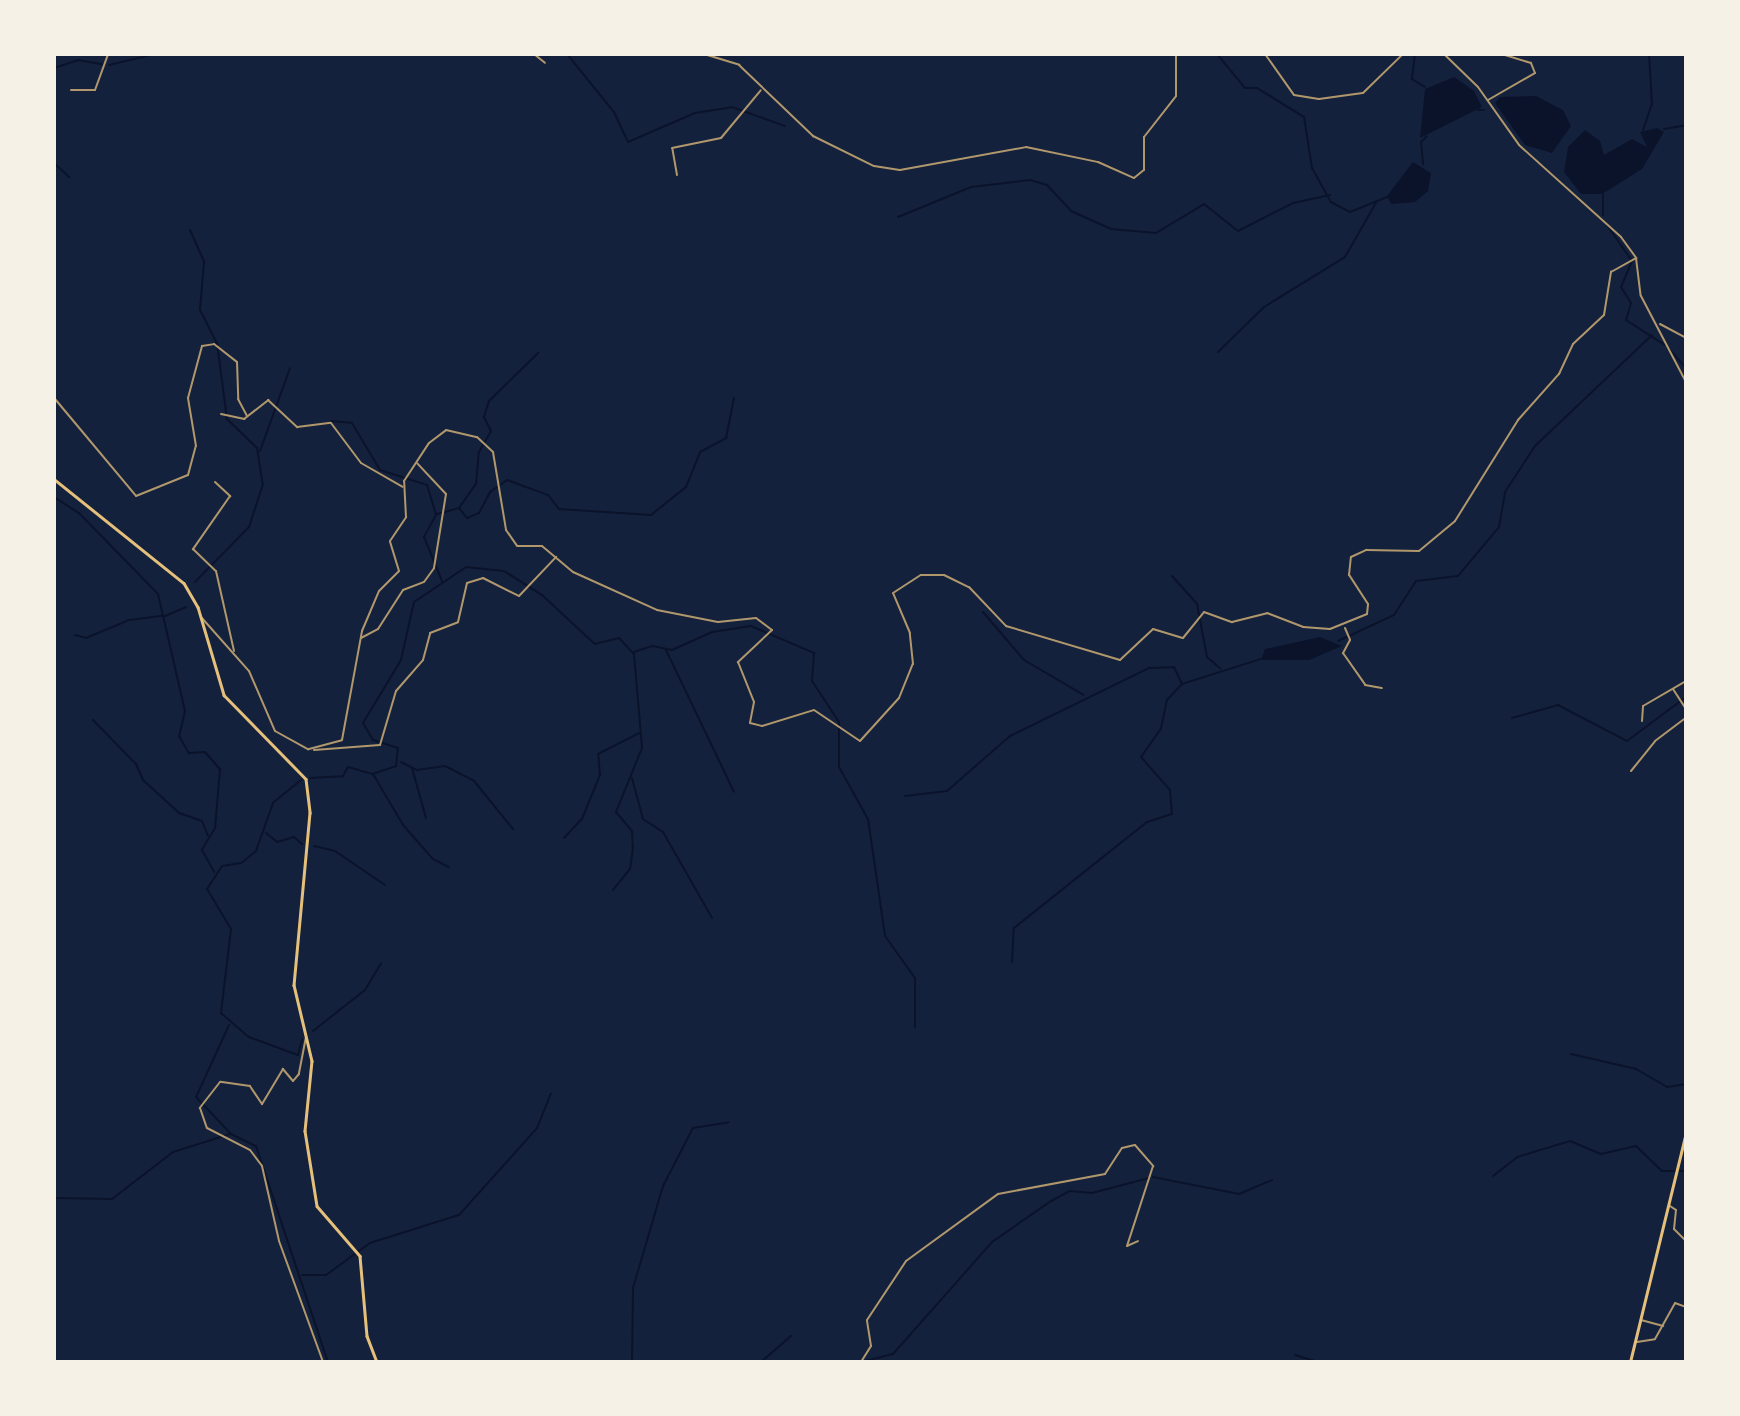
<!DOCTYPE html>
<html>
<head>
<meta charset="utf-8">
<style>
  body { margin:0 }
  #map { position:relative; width:1740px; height:1416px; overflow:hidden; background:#14213d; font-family:"PT Sans Narrow",sans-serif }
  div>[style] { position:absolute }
  .water>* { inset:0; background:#0b132b }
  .stream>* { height:2px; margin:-1px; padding:0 1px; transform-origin:1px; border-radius:1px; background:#0b132b }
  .minor>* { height:2px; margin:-1px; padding:0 1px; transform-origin:1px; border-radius:1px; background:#b1986c }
  .tertiary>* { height:2px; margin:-1px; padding:0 1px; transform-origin:1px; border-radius:1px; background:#b1986c }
  .primary>* { height:2.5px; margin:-1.25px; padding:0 1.25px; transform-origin:1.25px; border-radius:1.25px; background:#e5c07b }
  .trunk>* { height:2.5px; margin:-1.25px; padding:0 1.25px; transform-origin:1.25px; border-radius:1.25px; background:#e5c07b }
  span { translate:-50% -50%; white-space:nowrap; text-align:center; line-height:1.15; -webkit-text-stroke:5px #f6f1e7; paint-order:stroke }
  .frame { position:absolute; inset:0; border:56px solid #f6f1e7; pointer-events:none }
</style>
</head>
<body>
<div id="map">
  <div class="water">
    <div style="clip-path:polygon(1454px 77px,1474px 91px,1482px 107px,1420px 138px,1425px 89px)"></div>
    <div style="clip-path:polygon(1536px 96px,1563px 110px,1571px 126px,1552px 153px,1525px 145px,1495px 103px,1500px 97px)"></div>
    <div style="clip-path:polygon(1657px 128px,1664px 132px,1642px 169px,1602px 194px,1581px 194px,1564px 172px,1568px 147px,1585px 130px,1600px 141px,1604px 155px,1632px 139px,1647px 147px,1640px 132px)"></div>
    <div style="clip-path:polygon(1413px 162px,1431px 173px,1428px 191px,1415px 202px,1391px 204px,1387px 196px)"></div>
    <div style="clip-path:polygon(1320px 637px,1342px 646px,1309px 660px,1261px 660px,1265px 649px)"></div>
  </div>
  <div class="stream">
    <div style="left:567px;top:54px;width:75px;rotate:51deg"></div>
    <div style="left:614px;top:112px;width:33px;rotate:65deg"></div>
    <div style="left:628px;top:142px;width:73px;rotate:-23.4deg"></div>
    <div style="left:695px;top:113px;width:37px;rotate:-9deg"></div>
    <div style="left:732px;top:107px;width:56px;rotate:19.7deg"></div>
    <div style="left:1217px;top:54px;width:44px;rotate:50.5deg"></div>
    <div style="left:1245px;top:88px;width:12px"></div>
    <div style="left:1257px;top:88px;width:55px;rotate:31.7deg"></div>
    <div style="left:1304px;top:117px;width:52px;rotate:81.1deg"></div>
    <div style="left:1312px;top:168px;width:39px;rotate:61deg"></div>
    <div style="left:1331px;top:202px;width:21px;rotate:28deg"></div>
    <div style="left:1350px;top:212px;width:40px;rotate:-22deg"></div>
    <div style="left:1415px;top:54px;width:25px;rotate:97deg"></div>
    <div style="left:1412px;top:79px;width:15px;rotate:32deg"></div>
    <div style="left:109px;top:65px;width:47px;rotate:-13.4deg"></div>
    <div style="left:54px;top:68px;width:25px;rotate:-18deg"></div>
    <div style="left:78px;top:60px;width:27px;rotate:10deg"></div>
    <div style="left:1478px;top:110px;width:6px"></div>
    <div style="left:1664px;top:129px;width:22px;rotate:-10deg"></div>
    <div style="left:1643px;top:130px;width:28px;rotate:-71deg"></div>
    <div style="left:1652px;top:104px;width:50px;rotate:-93.4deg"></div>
    <div style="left:54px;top:163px;width:21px;rotate:43deg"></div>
    <div style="left:1423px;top:164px;width:22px;rotate:-95deg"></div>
    <div style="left:1421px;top:142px;width:8px;rotate:-45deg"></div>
    <div style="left:1603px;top:215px;width:24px;rotate:-90deg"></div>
    <div style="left:898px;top:217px;width:79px;rotate:-22.3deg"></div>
    <div style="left:971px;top:187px;width:59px;rotate:-6.8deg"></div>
    <div style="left:1030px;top:180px;width:18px;rotate:16deg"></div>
    <div style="left:1047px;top:185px;width:35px;rotate:47deg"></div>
    <div style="left:1071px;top:211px;width:44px;rotate:24.2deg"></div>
    <div style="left:1111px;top:229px;width:45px;rotate:5.1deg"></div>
    <div style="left:1156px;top:233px;width:56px;rotate:-31.1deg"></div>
    <div style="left:1204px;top:204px;width:43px;rotate:38.5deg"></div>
    <div style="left:1238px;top:231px;width:62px;rotate:-27deg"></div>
    <div style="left:1293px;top:203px;width:38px;rotate:-12deg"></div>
    <div style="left:1607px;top:225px;width:44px;rotate:55.2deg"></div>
    <div style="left:1632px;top:261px;width:28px;rotate:113deg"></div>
    <div style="left:1621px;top:287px;width:19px;rotate:58deg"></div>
    <div style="left:1631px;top:303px;width:18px;rotate:106deg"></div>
    <div style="left:1626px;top:320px;width:46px;rotate:32.7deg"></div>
    <div style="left:190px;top:230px;width:35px;rotate:66deg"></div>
    <div style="left:204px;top:262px;width:48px;rotate:94.8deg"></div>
    <div style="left:200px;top:310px;width:37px;rotate:63deg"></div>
    <div style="left:217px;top:343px;width:77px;rotate:82.5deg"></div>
    <div style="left:227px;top:419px;width:42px;rotate:44deg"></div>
    <div style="left:257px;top:448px;width:36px;rotate:81deg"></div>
    <div style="left:263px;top:484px;width:45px;rotate:108deg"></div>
    <div style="left:249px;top:527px;width:77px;rotate:134.5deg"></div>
    <div style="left:1669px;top:349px;width:25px;rotate:48deg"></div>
    <div style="left:1218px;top:352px;width:64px;rotate:-44.4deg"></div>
    <div style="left:1264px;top:307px;width:95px;rotate:-31.7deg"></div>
    <div style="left:1345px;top:257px;width:64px;rotate:-60.3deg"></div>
    <div style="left:331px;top:421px;width:21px;rotate:5deg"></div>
    <div style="left:352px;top:423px;width:55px;rotate:59.2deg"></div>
    <div style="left:380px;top:470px;width:49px;rotate:17.7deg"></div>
    <div style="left:427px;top:485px;width:31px;rotate:73deg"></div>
    <div style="left:436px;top:515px;width:25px;rotate:119deg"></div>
    <div style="left:424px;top:537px;width:48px;rotate:67.8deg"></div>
    <div style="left:260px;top:451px;width:88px;rotate:-70.1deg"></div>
    <div style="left:54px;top:497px;width:30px;rotate:33deg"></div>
    <div style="left:79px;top:513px;width:113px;rotate:45.7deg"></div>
    <div style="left:158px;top:594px;width:120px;rotate:77deg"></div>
    <div style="left:185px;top:711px;width:26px;rotate:103deg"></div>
    <div style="left:179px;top:736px;width:20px;rotate:60deg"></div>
    <div style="left:189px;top:753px;width:16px;rotate:-4deg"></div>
    <div style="left:205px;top:752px;width:23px;rotate:49deg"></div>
    <div style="left:220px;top:769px;width:59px;rotate:94.8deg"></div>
    <div style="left:215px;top:828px;width:26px;rotate:121deg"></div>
    <div style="left:202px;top:850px;width:25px;rotate:61deg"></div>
    <div style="left:459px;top:508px;width:13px;rotate:51deg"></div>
    <div style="left:467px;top:518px;width:13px;rotate:-23deg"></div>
    <div style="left:479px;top:513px;width:24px;rotate:-62deg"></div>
    <div style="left:490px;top:492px;width:21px;rotate:-35deg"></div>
    <div style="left:507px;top:480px;width:44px;rotate:20.1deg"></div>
    <div style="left:548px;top:495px;width:18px;rotate:52deg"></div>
    <div style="left:559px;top:509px;width:92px;rotate:3.7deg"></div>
    <div style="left:651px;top:515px;width:45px;rotate:-38.7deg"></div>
    <div style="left:686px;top:487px;width:38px;rotate:-68deg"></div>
    <div style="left:700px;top:452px;width:30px;rotate:-28deg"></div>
    <div style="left:726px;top:438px;width:41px;rotate:-78.7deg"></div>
    <div style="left:437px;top:514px;width:23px;rotate:-15deg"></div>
    <div style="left:459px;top:508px;width:29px;rotate:-55deg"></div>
    <div style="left:476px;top:484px;width:32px;rotate:-85deg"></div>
    <div style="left:479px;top:452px;width:24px;rotate:-60deg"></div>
    <div style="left:491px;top:431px;width:16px;rotate:-117deg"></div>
    <div style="left:484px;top:417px;width:17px;rotate:-73deg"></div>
    <div style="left:489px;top:401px;width:69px;rotate:-44.4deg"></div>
    <div style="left:1172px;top:576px;width:38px;rotate:48deg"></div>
    <div style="left:1197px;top:604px;width:54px;rotate:79.3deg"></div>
    <div style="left:1207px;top:657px;width:18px;rotate:41deg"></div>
    <div style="left:983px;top:612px;width:63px;rotate:49.5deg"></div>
    <div style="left:1024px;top:660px;width:69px;rotate:30.3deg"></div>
    <div style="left:165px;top:616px;width:23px;rotate:-23deg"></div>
    <div style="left:75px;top:635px;width:11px;rotate:15deg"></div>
    <div style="left:86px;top:638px;width:47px;rotate:-22.7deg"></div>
    <div style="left:129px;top:620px;width:34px;rotate:-7deg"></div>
    <div style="left:1338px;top:641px;width:62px;rotate:-24.9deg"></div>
    <div style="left:1394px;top:615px;width:40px;rotate:-57.1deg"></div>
    <div style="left:1416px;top:581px;width:42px;rotate:-6.8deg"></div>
    <div style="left:1458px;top:576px;width:64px;rotate:-50.1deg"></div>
    <div style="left:1499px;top:527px;width:36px;rotate:-80deg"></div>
    <div style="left:1505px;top:492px;width:55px;rotate:-56.9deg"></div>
    <div style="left:1535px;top:446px;width:161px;rotate:-43.5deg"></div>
    <div style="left:666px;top:650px;width:157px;rotate:64.4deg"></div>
    <div style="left:634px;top:652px;width:20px;rotate:-18deg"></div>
    <div style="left:653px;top:646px;width:19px;rotate:12deg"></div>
    <div style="left:672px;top:650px;width:44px;rotate:-24.2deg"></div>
    <div style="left:712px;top:632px;width:39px;rotate:-9deg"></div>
    <div style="left:751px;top:626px;width:69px;rotate:23.2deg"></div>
    <div style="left:814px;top:653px;width:28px;rotate:94deg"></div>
    <div style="left:812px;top:681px;width:49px;rotate:56.6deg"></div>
    <div style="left:839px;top:722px;width:45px;rotate:90deg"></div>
    <div style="left:839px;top:767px;width:60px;rotate:60.9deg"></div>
    <div style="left:868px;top:819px;width:118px;rotate:81.7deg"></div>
    <div style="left:885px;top:936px;width:52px;rotate:54.5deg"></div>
    <div style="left:915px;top:978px;width:49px;rotate:90deg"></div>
    <div style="left:1512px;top:718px;width:48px;rotate:-15.8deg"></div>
    <div style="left:1558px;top:705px;width:78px;rotate:27.6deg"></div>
    <div style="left:1627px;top:741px;width:74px;rotate:-36.7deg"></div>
    <div style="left:93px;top:720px;width:62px;rotate:45.7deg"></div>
    <div style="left:136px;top:764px;width:17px;rotate:66deg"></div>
    <div style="left:143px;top:780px;width:49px;rotate:42.5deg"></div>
    <div style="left:179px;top:813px;width:24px;rotate:19deg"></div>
    <div style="left:202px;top:821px;width:16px;rotate:68deg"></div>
    <div style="left:401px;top:762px;width:18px;rotate:27deg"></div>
    <div style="left:417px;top:770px;width:28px;rotate:-8deg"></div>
    <div style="left:445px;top:766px;width:33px;rotate:27deg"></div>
    <div style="left:474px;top:781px;width:62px;rotate:50.9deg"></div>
    <div style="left:412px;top:768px;width:52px;rotate:74.4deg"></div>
    <div style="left:373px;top:774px;width:59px;rotate:59.5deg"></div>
    <div style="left:403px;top:825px;width:45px;rotate:48.6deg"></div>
    <div style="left:433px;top:859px;width:18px;rotate:27deg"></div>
    <div style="left:310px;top:778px;width:33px;rotate:-3deg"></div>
    <div style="left:343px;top:776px;width:10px;rotate:-61deg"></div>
    <div style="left:348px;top:767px;width:25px;rotate:16deg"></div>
    <div style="left:372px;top:774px;width:25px;rotate:-18deg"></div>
    <div style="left:396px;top:766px;width:18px;rotate:-84deg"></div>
    <div style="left:398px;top:748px;width:26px;rotate:-162deg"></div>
    <div style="left:373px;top:740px;width:20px;rotate:-120deg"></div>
    <div style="left:363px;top:723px;width:74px;rotate:-58.9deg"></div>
    <div style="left:401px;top:660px;width:59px;rotate:-77.4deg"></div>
    <div style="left:414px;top:602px;width:63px;rotate:-33.9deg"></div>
    <div style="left:466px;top:567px;width:38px;rotate:6deg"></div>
    <div style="left:504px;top:571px;width:45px;rotate:32.3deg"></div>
    <div style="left:542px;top:595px;width:72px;rotate:42.8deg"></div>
    <div style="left:595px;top:644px;width:25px;rotate:-14deg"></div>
    <div style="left:619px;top:638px;width:22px;rotate:47deg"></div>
    <div style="left:634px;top:654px;width:94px;rotate:85.1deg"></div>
    <div style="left:642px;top:748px;width:69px;rotate:112.1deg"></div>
    <div style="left:616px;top:812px;width:25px;rotate:50deg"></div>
    <div style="left:632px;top:831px;width:17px;rotate:87deg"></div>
    <div style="left:633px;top:848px;width:21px;rotate:98deg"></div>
    <div style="left:630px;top:869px;width:27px;rotate:129deg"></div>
    <div style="left:632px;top:778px;width:42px;rotate:75deg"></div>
    <div style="left:643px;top:819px;width:24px;rotate:33deg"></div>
    <div style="left:663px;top:832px;width:99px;rotate:60.3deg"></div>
    <div style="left:301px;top:780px;width:36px;rotate:141deg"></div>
    <div style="left:273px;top:803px;width:51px;rotate:109.5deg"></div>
    <div style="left:256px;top:851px;width:19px;rotate:141deg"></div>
    <div style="left:241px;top:863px;width:19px;rotate:171deg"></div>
    <div style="left:222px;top:866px;width:27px;rotate:123deg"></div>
    <div style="left:207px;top:889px;width:47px;rotate:59deg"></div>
    <div style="left:231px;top:929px;width:85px;rotate:96.8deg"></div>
    <div style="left:221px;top:1013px;width:37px;rotate:41deg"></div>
    <div style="left:249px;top:1037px;width:52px;rotate:20.2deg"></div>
    <div style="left:298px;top:1055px;width:16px;rotate:-75deg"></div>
    <div style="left:905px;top:796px;width:42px;rotate:-6.8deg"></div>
    <div style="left:947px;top:791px;width:84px;rotate:-41.1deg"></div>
    <div style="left:1010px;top:736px;width:155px;rotate:-26.1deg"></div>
    <div style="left:1149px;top:668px;width:25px;rotate:-2deg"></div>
    <div style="left:1174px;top:667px;width:19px;rotate:65deg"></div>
    <div style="left:266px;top:833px;width:14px;rotate:39deg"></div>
    <div style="left:277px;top:842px;width:18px;rotate:-16deg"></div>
    <div style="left:294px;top:837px;width:11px;rotate:41deg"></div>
    <div style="left:564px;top:838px;width:26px;rotate:-47deg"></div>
    <div style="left:582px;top:819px;width:48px;rotate:-67.8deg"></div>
    <div style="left:600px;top:775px;width:21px;rotate:-95deg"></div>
    <div style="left:598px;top:754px;width:46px;rotate:-27.1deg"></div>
    <div style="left:314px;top:846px;width:22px;rotate:13deg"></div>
    <div style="left:335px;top:851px;width:60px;rotate:34.2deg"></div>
    <div style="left:1012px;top:962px;width:34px;rotate:-87deg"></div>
    <div style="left:1014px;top:928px;width:170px;rotate:-38.6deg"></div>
    <div style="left:1147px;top:822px;width:26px;rotate:-18deg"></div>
    <div style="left:1172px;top:814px;width:24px;rotate:-95deg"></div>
    <div style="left:1170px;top:790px;width:44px;rotate:-131.3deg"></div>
    <div style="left:1141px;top:757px;width:35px;rotate:-55deg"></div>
    <div style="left:1161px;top:728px;width:29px;rotate:-78deg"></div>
    <div style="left:1167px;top:700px;width:22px;rotate:-47deg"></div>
    <div style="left:1182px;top:684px;width:83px;rotate:-17.6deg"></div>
    <div style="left:229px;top:1025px;width:79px;rotate:114.6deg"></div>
    <div style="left:196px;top:1097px;width:51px;rotate:46.6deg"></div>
    <div style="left:231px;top:1134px;width:28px;rotate:26deg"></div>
    <div style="left:256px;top:1146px;width:228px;rotate:71.6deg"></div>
    <div style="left:313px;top:1031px;width:66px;rotate:-38.3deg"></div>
    <div style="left:365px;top:990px;width:31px;rotate:-59deg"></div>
    <div style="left:1571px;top:1054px;width:67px;rotate:13deg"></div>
    <div style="left:1636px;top:1069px;width:36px;rotate:30deg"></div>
    <div style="left:1667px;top:1087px;width:19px;rotate:-9deg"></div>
    <div style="left:1493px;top:1176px;width:31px;rotate:-38deg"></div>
    <div style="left:1517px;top:1157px;width:55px;rotate:-16.8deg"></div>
    <div style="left:1570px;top:1141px;width:34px;rotate:23deg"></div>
    <div style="left:1601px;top:1154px;width:36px;rotate:-13deg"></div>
    <div style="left:1636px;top:1146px;width:36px;rotate:44deg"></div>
    <div style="left:1662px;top:1171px;width:24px"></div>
    <div style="left:1153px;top:1177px;width:88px;rotate:11.2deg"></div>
    <div style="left:1239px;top:1194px;width:36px;rotate:-23deg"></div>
    <div style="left:54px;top:1198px;width:58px;rotate:1deg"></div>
    <div style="left:112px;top:1199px;width:77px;rotate:-37.6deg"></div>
    <div style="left:173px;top:1152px;width:60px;rotate:-17.5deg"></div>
    <div style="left:302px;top:1275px;width:24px"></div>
    <div style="left:326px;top:1275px;width:54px;rotate:-36deg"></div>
    <div style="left:370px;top:1243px;width:93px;rotate:-17.5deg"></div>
    <div style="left:459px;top:1215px;width:117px;rotate:-48.1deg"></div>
    <div style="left:537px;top:1128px;width:37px;rotate:-68deg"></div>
    <div style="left:1295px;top:1355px;width:24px;rotate:17deg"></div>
    <div style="left:866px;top:1361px;width:28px;rotate:-15deg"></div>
    <div style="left:893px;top:1354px;width:149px;rotate:-48.5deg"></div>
    <div style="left:992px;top:1242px;width:72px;rotate:-34.8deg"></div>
    <div style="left:1051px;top:1201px;width:21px;rotate:-28deg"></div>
    <div style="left:1070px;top:1191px;width:22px;rotate:5deg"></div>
    <div style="left:1092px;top:1193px;width:59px;rotate:-14.7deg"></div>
    <div style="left:632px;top:1362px;width:74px;rotate:-89.2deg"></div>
    <div style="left:633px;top:1288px;width:106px;rotate:-73.6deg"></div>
    <div style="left:663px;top:1186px;width:65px;rotate:-62.7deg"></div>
    <div style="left:693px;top:1128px;width:36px;rotate:-9deg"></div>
    <div style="left:761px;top:1362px;width:40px;rotate:-41deg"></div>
  </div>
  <div class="minor">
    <div style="left:534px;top:54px;width:14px;rotate:39deg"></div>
    <div style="left:71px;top:90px;width:24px"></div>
    <div style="left:95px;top:90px;width:38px;rotate:-70deg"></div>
    <div style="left:677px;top:175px;width:27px;rotate:-100deg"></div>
    <div style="left:672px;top:148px;width:50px;rotate:-11.5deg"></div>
    <div style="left:721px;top:138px;width:62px;rotate:-50.2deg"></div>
    <div style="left:1660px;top:324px;width:30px;rotate:28deg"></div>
    <div style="left:55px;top:399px;width:126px;rotate:50.1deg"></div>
    <div style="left:136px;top:496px;width:56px;rotate:-22deg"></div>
    <div style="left:188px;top:475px;width:30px;rotate:-75deg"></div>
    <div style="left:196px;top:446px;width:49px;rotate:-99.5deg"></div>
    <div style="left:188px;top:398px;width:54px;rotate:-74.9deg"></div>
    <div style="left:202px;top:346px;width:12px;rotate:-9deg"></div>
    <div style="left:214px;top:344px;width:29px;rotate:38deg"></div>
    <div style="left:237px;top:362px;width:37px;rotate:88deg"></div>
    <div style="left:238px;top:399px;width:19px;rotate:62deg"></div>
    <div style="left:221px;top:414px;width:24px;rotate:12deg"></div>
    <div style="left:244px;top:419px;width:31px;rotate:-38deg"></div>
    <div style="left:268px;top:400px;width:40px;rotate:43deg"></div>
    <div style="left:297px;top:427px;width:34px;rotate:-7deg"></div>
    <div style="left:331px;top:423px;width:50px;rotate:53.1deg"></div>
    <div style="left:361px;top:463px;width:48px;rotate:29.7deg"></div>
    <div style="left:215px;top:482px;width:21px;rotate:43deg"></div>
    <div style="left:230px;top:496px;width:65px;rotate:124.9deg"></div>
    <div style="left:193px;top:549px;width:32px;rotate:44deg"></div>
    <div style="left:216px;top:571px;width:82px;rotate:77.3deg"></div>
    <div style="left:201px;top:617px;width:72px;rotate:48.4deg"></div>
    <div style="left:249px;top:671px;width:65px;rotate:66.6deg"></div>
    <div style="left:275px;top:731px;width:38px;rotate:29deg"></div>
    <div style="left:1345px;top:628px;width:13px;rotate:67deg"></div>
    <div style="left:1350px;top:640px;width:15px;rotate:118deg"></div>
    <div style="left:1343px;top:653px;width:39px;rotate:55deg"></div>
    <div style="left:1365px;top:685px;width:17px;rotate:10deg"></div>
    <div style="left:361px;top:638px;width:19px;rotate:-28deg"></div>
    <div style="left:378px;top:629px;width:46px;rotate:-57.3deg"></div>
    <div style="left:403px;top:590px;width:22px;rotate:-21deg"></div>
    <div style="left:424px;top:582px;width:17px;rotate:-54deg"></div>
    <div style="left:434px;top:568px;width:75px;rotate:-80.8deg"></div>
    <div style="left:446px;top:494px;width:42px;rotate:-133.1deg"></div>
    <div style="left:1673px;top:689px;width:24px;rotate:57deg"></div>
    <div style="left:1642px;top:721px;width:15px;rotate:-86deg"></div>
    <div style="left:1643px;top:706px;width:50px;rotate:-30.2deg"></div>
    <div style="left:309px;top:749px;width:34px;rotate:-15deg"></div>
    <div style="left:342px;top:740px;width:111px;rotate:-79.6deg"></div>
    <div style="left:362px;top:631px;width:43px;rotate:-67deg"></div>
    <div style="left:379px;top:591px;width:28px;rotate:-45deg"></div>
    <div style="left:399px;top:571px;width:31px;rotate:-107deg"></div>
    <div style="left:390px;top:541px;width:29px;rotate:-56deg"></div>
    <div style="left:406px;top:517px;width:36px;rotate:-93deg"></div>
    <div style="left:404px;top:481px;width:45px;rotate:-56.7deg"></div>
    <div style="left:429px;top:443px;width:21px;rotate:-37deg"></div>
    <div style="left:446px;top:430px;width:32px;rotate:13deg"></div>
    <div style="left:477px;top:437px;width:22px;rotate:43deg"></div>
    <div style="left:493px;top:452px;width:79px;rotate:80.5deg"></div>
    <div style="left:506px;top:530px;width:19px;rotate:55deg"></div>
    <div style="left:517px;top:546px;width:25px"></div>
    <div style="left:542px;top:546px;width:40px;rotate:40deg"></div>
    <div style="left:573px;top:572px;width:92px;rotate:24.3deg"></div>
    <div style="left:657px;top:610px;width:62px;rotate:11.1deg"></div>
    <div style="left:718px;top:622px;width:38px;rotate:-6deg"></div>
    <div style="left:756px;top:618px;width:20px;rotate:37deg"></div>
    <div style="left:772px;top:630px;width:47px;rotate:136.7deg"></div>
    <div style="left:738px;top:662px;width:43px;rotate:68.2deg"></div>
    <div style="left:754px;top:702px;width:21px;rotate:101deg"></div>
    <div style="left:750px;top:723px;width:12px;rotate:14deg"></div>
    <div style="left:762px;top:726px;width:54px;rotate:-17.1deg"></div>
    <div style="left:814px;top:710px;width:55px;rotate:34deg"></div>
    <div style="left:860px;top:741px;width:58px;rotate:-47.8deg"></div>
    <div style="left:899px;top:698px;width:37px;rotate:-68deg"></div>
    <div style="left:913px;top:664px;width:31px;rotate:-96deg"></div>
    <div style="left:910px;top:633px;width:43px;rotate:-113deg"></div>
    <div style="left:893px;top:593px;width:33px;rotate:-33deg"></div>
    <div style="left:921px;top:575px;width:23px"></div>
    <div style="left:944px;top:575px;width:28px;rotate:26deg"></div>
    <div style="left:969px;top:587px;width:54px;rotate:46.5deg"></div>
    <div style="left:1006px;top:626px;width:119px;rotate:16.6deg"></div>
    <div style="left:1120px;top:660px;width:45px;rotate:-43.2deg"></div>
    <div style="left:1153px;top:629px;width:31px;rotate:17deg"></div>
    <div style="left:1183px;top:638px;width:33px;rotate:-51deg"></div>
    <div style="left:1204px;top:612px;width:30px;rotate:20deg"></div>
    <div style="left:1232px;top:622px;width:36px;rotate:-14deg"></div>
    <div style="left:1267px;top:613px;width:39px;rotate:21deg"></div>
    <div style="left:1303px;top:627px;width:27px;rotate:4deg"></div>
    <div style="left:1330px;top:629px;width:40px;rotate:-22deg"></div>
    <div style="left:1367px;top:614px;width:10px;rotate:-84deg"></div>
    <div style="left:1368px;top:604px;width:35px;rotate:-123deg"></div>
    <div style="left:1349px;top:575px;width:18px;rotate:-84deg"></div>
    <div style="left:1351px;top:557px;width:17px;rotate:-25deg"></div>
    <div style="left:1366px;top:550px;width:53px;rotate:1.1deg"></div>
    <div style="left:1419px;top:551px;width:47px;rotate:-39.8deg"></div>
    <div style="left:1455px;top:521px;width:119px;rotate:-58deg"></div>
    <div style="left:1518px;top:420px;width:62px;rotate:-48.3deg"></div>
    <div style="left:1559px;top:374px;width:33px;rotate:-65deg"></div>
    <div style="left:1573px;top:344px;width:42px;rotate:-43.1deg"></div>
    <div style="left:1604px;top:315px;width:44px;rotate:-80.8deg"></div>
    <div style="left:1611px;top:272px;width:29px;rotate:-29deg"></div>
    <div style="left:314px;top:750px;width:66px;rotate:-4.3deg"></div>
    <div style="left:380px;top:745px;width:56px;rotate:-73.5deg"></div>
    <div style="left:396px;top:691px;width:41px;rotate:-48.9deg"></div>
    <div style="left:423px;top:660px;width:28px;rotate:-75deg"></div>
    <div style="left:430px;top:633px;width:30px;rotate:-21deg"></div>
    <div style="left:458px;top:622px;width:40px;rotate:-77deg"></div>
    <div style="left:467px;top:583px;width:17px;rotate:-17deg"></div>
    <div style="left:483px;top:578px;width:40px;rotate:26.6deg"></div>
    <div style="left:519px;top:596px;width:54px;rotate:-46.5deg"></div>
    <div style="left:1631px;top:771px;width:38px;rotate:-51deg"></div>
    <div style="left:1655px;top:741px;width:39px;rotate:-37deg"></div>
    <div style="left:306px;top:1037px;width:38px;rotate:101deg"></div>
    <div style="left:299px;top:1074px;width:9px;rotate:131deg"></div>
    <div style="left:293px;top:1081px;width:16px;rotate:-130deg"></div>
    <div style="left:283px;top:1069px;width:41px;rotate:121deg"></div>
    <div style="left:262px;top:1104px;width:22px;rotate:-124deg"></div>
    <div style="left:250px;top:1086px;width:30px;rotate:-172deg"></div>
    <div style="left:220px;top:1082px;width:33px;rotate:128deg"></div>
    <div style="left:200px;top:1108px;width:21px;rotate:71deg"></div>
    <div style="left:207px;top:1128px;width:48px;rotate:27.1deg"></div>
    <div style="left:250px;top:1150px;width:20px;rotate:53deg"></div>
    <div style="left:262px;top:1166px;width:77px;rotate:77.2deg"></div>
    <div style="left:279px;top:1241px;width:129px;rotate:70deg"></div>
    <div style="left:1670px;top:1206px;width:7px;rotate:34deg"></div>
    <div style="left:1676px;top:1210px;width:19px;rotate:96deg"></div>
    <div style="left:1674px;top:1229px;width:17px;rotate:45deg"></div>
    <div style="left:1641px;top:1320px;width:23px;rotate:15deg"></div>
    <div style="left:1637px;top:1342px;width:18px;rotate:-9deg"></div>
    <div style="left:1655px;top:1339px;width:41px;rotate:-60.9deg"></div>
    <div style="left:1675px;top:1303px;width:12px;rotate:20deg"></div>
    <div style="left:861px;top:1362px;width:19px;rotate:-58deg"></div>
    <div style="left:871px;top:1346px;width:26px;rotate:-99deg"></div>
    <div style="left:867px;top:1320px;width:71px;rotate:-56.5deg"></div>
    <div style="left:906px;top:1261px;width:114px;rotate:-36.1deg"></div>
    <div style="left:998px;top:1194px;width:109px;rotate:-10.6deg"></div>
    <div style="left:1105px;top:1174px;width:31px;rotate:-57deg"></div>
    <div style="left:1122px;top:1148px;width:13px;rotate:-13deg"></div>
    <div style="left:1135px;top:1145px;width:28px;rotate:49deg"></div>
    <div style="left:1153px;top:1166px;width:84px;rotate:108deg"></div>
    <div style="left:1127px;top:1246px;width:12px;rotate:-24deg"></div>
  </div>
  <div class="tertiary">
    <div style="left:704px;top:54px;width:37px;rotate:17deg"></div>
    <div style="left:739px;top:65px;width:103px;rotate:43.8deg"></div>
    <div style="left:813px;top:136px;width:68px;rotate:26.2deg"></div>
    <div style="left:874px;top:166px;width:26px;rotate:9deg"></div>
    <div style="left:900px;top:170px;width:128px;rotate:-10.3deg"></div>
    <div style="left:1026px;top:147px;width:74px;rotate:11.8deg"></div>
    <div style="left:1098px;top:162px;width:39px;rotate:24deg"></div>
    <div style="left:1134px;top:178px;width:13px;rotate:-39deg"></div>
    <div style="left:1144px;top:170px;width:33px;rotate:-90deg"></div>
    <div style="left:1144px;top:137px;width:52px;rotate:-52deg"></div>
    <div style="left:1176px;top:96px;width:42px;rotate:-90deg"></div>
    <div style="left:1265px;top:54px;width:50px;rotate:54.7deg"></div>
    <div style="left:1294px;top:95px;width:25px;rotate:9deg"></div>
    <div style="left:1319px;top:99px;width:44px;rotate:-7.8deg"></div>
    <div style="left:1363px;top:93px;width:56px;rotate:-44.3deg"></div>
    <div style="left:1444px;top:54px;width:47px;rotate:44.1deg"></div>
    <div style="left:1478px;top:87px;width:71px;rotate:54.7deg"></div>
    <div style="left:1519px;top:145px;width:137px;rotate:42deg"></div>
    <div style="left:1621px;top:237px;width:26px;rotate:54deg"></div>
    <div style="left:1636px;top:258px;width:38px;rotate:83deg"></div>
    <div style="left:1641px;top:296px;width:97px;rotate:62.4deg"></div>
    <div style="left:1488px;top:100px;width:54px;rotate:-29.9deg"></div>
    <div style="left:1535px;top:73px;width:11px;rotate:-112deg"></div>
    <div style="left:1531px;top:63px;width:30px;rotate:-163deg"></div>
  </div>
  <div class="primary">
    <div style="left:1630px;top:1362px;width:236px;rotate:-76.3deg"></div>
  </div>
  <div class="trunk">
    <div style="left:54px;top:479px;width:166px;rotate:38.7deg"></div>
    <div style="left:184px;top:583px;width:28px;rotate:60deg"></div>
    <div style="left:198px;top:607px;width:92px;rotate:73.5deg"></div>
    <div style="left:224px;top:695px;width:117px;rotate:45.7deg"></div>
    <div style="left:306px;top:779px;width:34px;rotate:83deg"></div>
    <div style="left:310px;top:813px;width:173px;rotate:95.3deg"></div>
    <div style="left:294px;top:985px;width:78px;rotate:76.7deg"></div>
    <div style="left:312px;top:1061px;width:70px;rotate:95.7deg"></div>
    <div style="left:305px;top:1131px;width:76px;rotate:80.9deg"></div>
    <div style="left:317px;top:1206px;width:66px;rotate:49.3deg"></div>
    <div style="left:360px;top:1256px;width:80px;rotate:85deg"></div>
    <div style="left:367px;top:1336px;width:28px;rotate:69deg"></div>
  </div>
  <div class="frame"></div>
</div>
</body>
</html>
